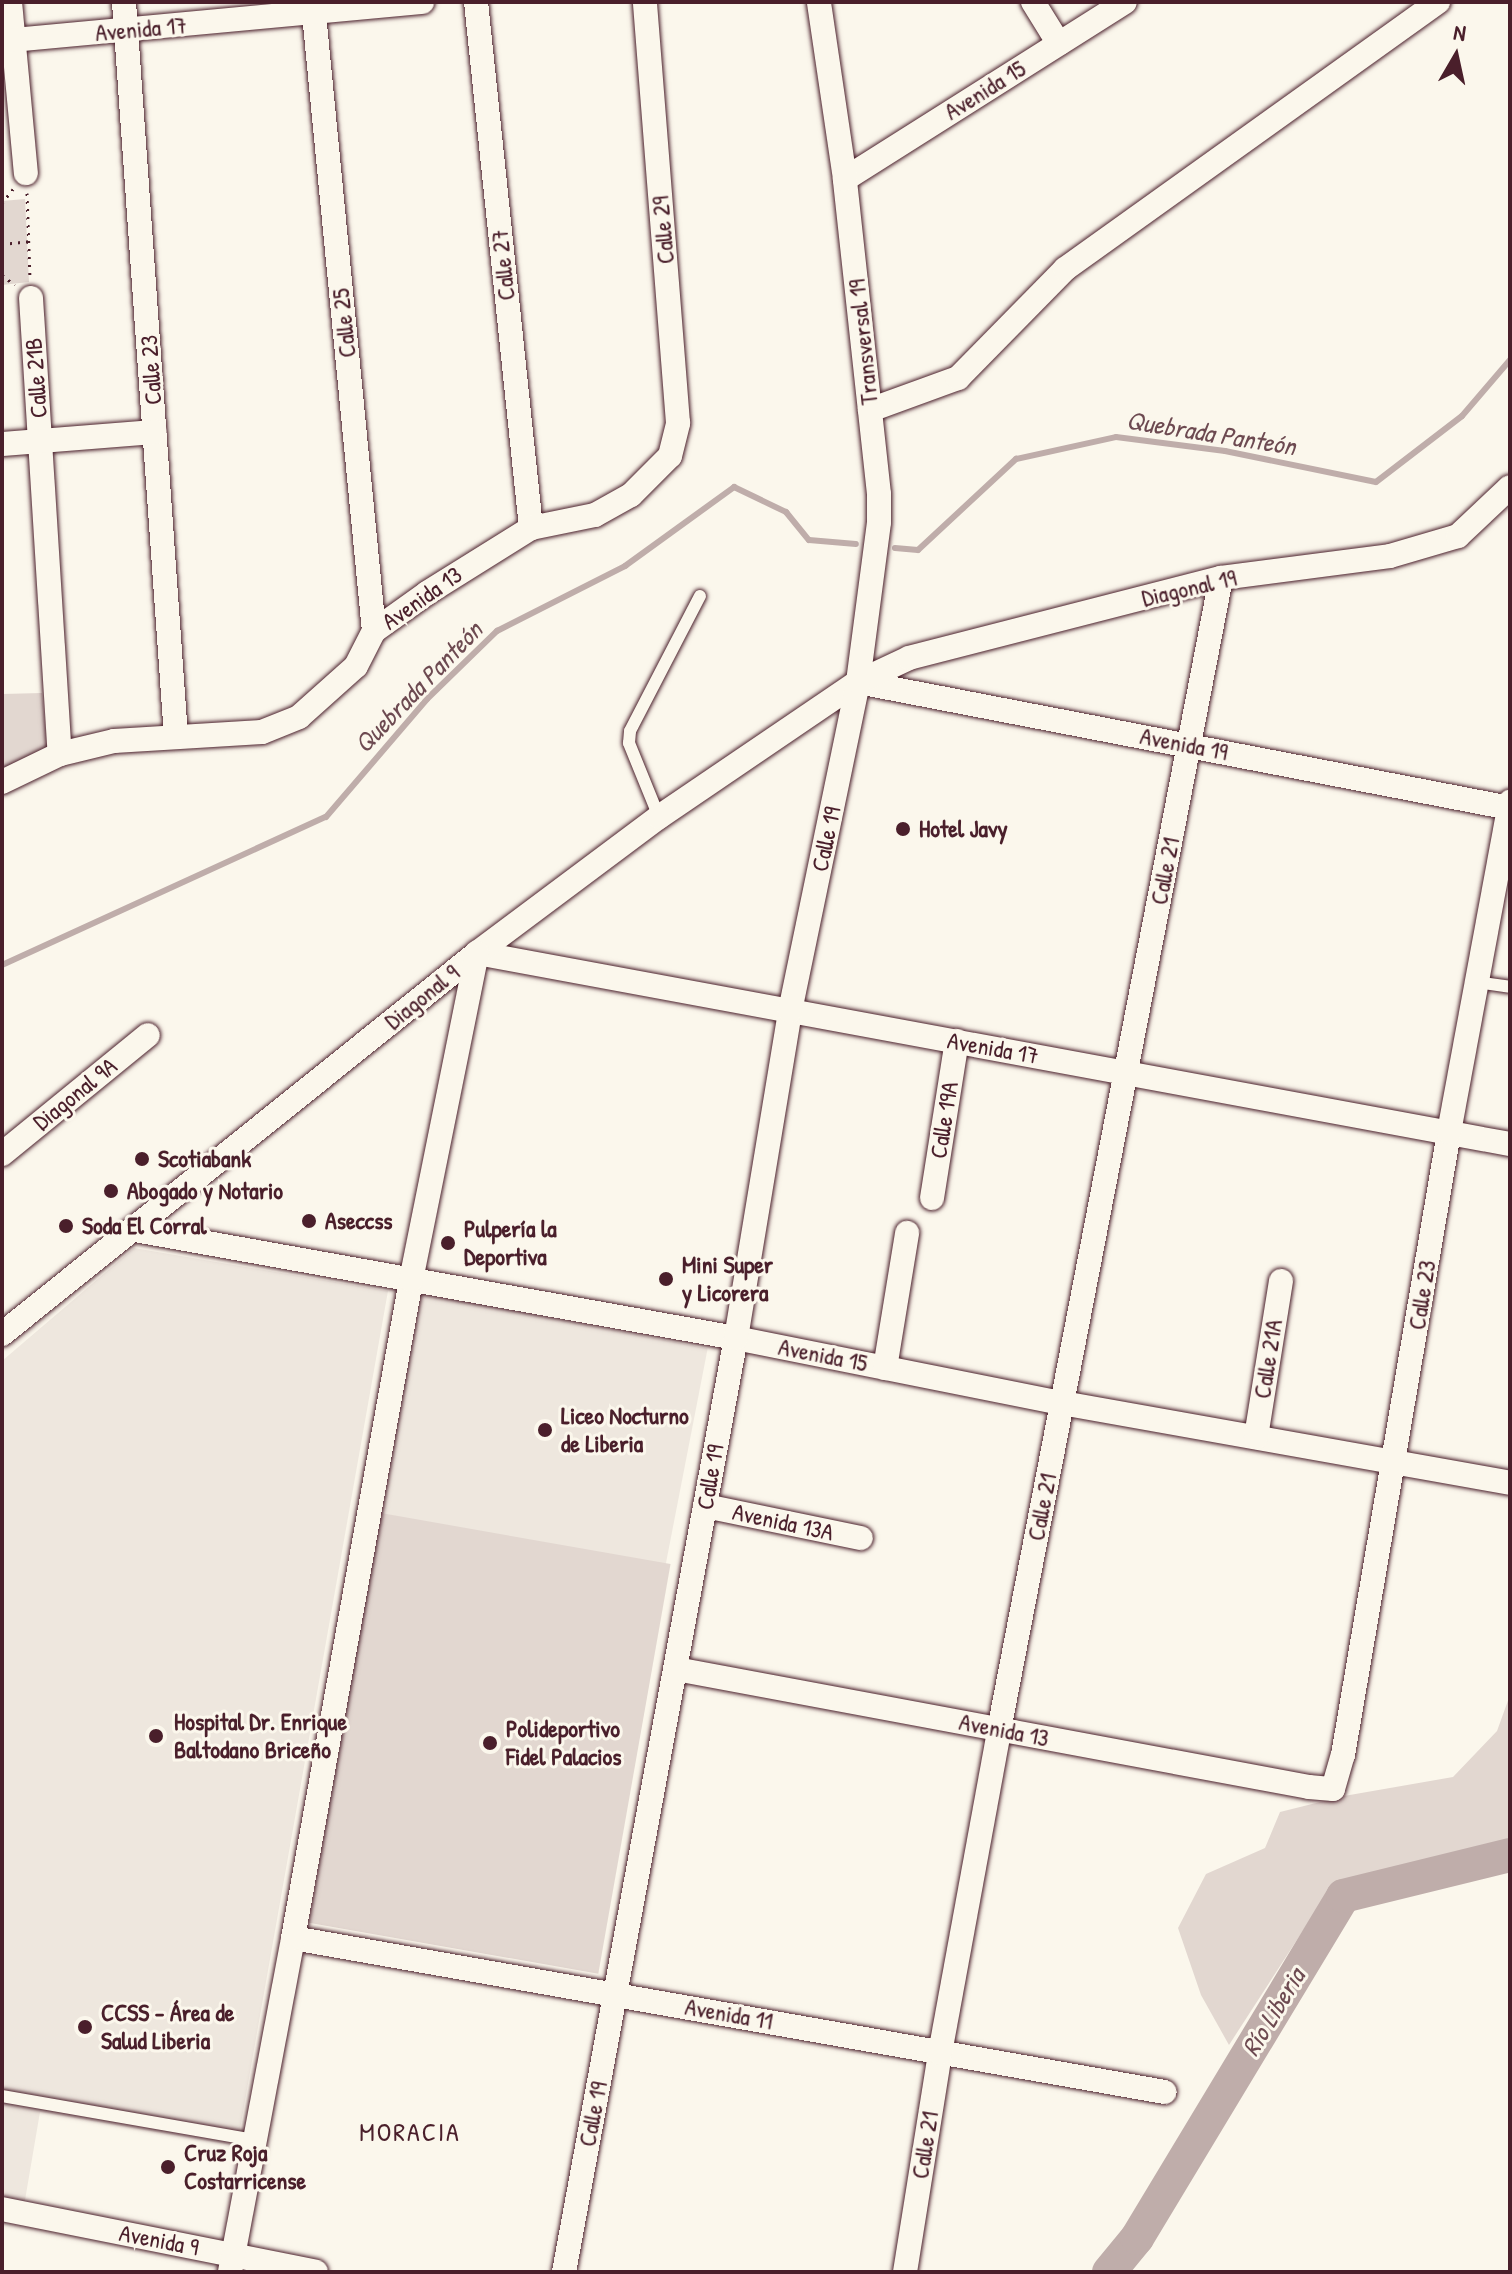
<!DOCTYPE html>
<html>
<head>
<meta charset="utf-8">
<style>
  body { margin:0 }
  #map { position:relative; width:1512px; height:2274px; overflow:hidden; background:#fbf7ec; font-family:"Patrick Hand",sans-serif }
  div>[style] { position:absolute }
  .built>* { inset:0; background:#eee7de; transform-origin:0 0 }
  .green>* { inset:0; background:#e2d7d0; transform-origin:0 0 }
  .stream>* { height:6px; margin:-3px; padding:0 3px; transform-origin:3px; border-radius:3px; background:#bfadaa }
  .river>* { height:34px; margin:-17px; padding:0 17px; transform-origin:17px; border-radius:17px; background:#bfadaa }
  .path>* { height:3px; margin-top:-1.5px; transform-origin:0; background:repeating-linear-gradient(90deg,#4a1f2b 0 2px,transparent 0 8px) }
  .roads { filter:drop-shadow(0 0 2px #4a1f2b) drop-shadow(0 0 2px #4a1f2b) }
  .service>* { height:12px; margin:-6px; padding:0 6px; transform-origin:6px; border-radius:6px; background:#fbf7ec }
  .minor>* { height:24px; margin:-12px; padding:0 12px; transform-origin:12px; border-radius:12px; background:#fbf7ec }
  .dots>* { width:22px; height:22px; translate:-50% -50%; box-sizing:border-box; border:4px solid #fbf7ec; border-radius:50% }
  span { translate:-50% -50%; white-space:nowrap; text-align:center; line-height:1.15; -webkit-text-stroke:6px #fbf7ec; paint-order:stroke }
  .street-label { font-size:24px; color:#4a1f2b }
  .poi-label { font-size:24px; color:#4a1f2b; font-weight:700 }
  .left { translate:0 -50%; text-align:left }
  .water-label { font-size:26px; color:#6d4a51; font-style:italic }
  .neighbourhood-label { font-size:26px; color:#4a1f2b; letter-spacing:2px }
  .frame { position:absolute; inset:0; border:4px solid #4a1f2b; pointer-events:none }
  .north { position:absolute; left:1416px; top:16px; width:80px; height:80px; -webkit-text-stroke:6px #fbf7ec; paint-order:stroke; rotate:9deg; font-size:22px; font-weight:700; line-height:32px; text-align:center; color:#4a1f2b }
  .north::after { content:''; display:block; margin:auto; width:28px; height:36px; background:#4a1f2b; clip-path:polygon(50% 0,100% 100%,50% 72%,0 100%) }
</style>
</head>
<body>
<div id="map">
  <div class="built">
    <div style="clip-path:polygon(134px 1248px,388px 1291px,237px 2146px,40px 2112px,24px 2206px,2px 2202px,2px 1361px)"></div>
    <div style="left:422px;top:1293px;width:291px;height:224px;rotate:11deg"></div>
  </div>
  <div class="green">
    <div style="clip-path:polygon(25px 199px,29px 282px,2px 285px,2px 201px)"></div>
    <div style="clip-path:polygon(42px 693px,47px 748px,2px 770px,2px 694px)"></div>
    <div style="left:381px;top:1513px;width:294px;height:416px;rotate:10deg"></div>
    <div style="clip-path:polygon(1510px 1695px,1510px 1850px,1333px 1884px,1229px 2045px,1201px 1995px,1178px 1928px,1206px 1874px,1265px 1848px,1280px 1812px,1344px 1796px,1453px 1777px,1497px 1731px)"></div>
  </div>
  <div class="stream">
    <div style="left:895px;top:548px;width:23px;rotate:5deg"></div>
    <div style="left:918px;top:550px;width:134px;rotate:-42.9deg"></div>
    <div style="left:1016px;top:459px;width:102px;rotate:-12.4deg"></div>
    <div style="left:1116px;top:437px;width:110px;rotate:7.3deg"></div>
    <div style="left:1225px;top:451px;width:154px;rotate:11.6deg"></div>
    <div style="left:1376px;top:482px;width:108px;rotate:-37.5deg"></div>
    <div style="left:1462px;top:416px;width:74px;rotate:-49.4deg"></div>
    <div style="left:2px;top:965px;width:356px;rotate:-24.6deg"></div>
    <div style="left:326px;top:817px;width:155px;rotate:-49.4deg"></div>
    <div style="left:427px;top:699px;width:98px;rotate:-44.2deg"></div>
    <div style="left:497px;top:631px;width:144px;rotate:-26.9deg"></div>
    <div style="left:625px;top:566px;width:135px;rotate:-35.9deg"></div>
    <div style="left:734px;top:487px;width:58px;rotate:25.7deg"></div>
    <div style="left:786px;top:512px;width:36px;rotate:51deg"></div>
    <div style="left:809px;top:540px;width:47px;rotate:4.9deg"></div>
  </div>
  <div class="river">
    <div style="left:1109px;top:2272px;width:44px;rotate:-50.5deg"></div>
    <div style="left:1137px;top:2238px;width:399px;rotate:-58.9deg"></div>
    <div style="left:1343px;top:1896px;width:172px;rotate:-13.8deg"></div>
  </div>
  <div class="path">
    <div style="left:27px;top:193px;width:85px;rotate:88deg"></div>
    <div style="left:2px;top:203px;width:18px;rotate:-52deg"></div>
    <div style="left:2px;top:244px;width:27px;rotate:-6deg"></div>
    <div style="left:2px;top:275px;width:16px;rotate:38deg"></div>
  </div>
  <div class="roads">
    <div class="service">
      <div style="left:659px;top:817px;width:80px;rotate:-112.1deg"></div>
      <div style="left:629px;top:743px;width:12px;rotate:-85deg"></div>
      <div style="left:630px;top:731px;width:152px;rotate:-62.6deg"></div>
      <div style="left:1476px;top:982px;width:34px;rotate:8deg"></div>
      <div style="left:2px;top:2096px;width:257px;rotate:9.9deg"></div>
    </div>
    <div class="minor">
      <div style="left:10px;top:2px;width:172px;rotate:84.7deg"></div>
      <div style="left:124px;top:2px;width:737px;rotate:85.95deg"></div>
      <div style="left:476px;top:2px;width:529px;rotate:84.03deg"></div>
      <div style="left:1033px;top:2px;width:49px;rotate:58.2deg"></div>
      <div style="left:314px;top:14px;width:620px;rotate:84.45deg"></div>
      <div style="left:2px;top:41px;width:422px;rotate:-5.3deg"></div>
      <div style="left:845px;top:179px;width:331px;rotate:-32.3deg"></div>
      <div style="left:31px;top:298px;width:457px;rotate:86.4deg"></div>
      <div style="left:870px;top:410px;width:94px;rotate:-20deg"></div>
      <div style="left:958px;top:378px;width:153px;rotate:-45.5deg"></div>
      <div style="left:1065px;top:269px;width:459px;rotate:-35.6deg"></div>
      <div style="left:2px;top:444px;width:153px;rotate:-4.5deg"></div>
      <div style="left:858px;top:682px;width:664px;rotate:10.94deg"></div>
      <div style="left:2px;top:782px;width:64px;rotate:-25.8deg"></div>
      <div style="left:60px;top:754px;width:56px;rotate:-13.5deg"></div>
      <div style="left:114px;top:741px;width:148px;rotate:-3.5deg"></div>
      <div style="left:262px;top:732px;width:40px;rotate:-22deg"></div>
      <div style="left:299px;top:717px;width:76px;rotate:-41.8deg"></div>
      <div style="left:356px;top:666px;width:39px;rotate:-63deg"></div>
      <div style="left:374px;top:631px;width:65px;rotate:-35.6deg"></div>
      <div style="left:427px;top:593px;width:123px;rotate:-32deg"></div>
      <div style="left:531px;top:528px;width:65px;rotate:-11.5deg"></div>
      <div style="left:595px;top:515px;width:41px;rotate:-29.1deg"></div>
      <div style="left:631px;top:495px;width:55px;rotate:-45deg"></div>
      <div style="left:670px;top:456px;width:34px;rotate:-76deg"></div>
      <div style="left:678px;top:423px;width:422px;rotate:-94.5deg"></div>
      <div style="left:477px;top:953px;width:1051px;rotate:10.48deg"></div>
      <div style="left:2px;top:1154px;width:188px;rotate:-39.2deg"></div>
      <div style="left:932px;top:1198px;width:159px;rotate:-81deg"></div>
      <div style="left:135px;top:1230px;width:611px;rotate:10.19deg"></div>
      <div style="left:736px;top:1338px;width:332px;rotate:11.3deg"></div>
      <div style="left:1062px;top:1403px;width:455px;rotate:10.1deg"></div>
      <div style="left:2px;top:1334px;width:609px;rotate:-38.73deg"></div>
      <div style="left:477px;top:953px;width:227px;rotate:-36.8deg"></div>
      <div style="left:659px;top:817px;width:240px;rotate:-34.2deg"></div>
      <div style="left:858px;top:682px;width:56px;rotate:-25.2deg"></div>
      <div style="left:909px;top:658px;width:322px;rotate:-14.4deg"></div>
      <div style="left:1221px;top:578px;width:170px;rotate:-7.4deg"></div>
      <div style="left:1390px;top:556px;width:71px;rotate:-16.4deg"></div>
      <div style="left:1458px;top:536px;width:71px;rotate:-43.3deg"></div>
      <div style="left:885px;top:1368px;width:137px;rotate:-80.7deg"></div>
      <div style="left:1256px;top:1437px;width:158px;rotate:-80.9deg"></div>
      <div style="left:705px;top:1506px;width:159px;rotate:11.6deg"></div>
      <div style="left:676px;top:1669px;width:644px;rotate:10.56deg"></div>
      <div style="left:1309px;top:1787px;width:24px;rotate:5deg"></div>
      <div style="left:1333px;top:1789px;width:35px;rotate:-74deg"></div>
      <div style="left:1343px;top:1755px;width:632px;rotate:-80.34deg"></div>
      <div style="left:1449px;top:1132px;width:336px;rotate:-79.5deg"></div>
      <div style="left:293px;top:1938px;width:885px;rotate:10.02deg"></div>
      <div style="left:2px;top:2209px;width:320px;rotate:11.3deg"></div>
      <div style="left:230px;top:2272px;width:340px;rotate:-79.3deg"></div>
      <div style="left:293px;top:1938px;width:668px;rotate:-79.83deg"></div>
      <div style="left:411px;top:1280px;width:334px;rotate:-78.6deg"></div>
      <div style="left:564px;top:2272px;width:950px;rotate:-79.57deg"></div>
      <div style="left:736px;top:1338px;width:331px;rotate:-80.6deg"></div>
      <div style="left:790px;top:1011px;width:336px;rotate:-78.3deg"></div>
      <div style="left:858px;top:682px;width:161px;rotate:-82.5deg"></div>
      <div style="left:879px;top:522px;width:28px;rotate:-90deg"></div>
      <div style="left:879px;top:494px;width:317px;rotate:-96.2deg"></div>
      <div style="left:845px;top:179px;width:179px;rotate:-98.4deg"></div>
      <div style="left:905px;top:2272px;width:222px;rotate:-80.9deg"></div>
      <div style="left:940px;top:2053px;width:328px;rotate:-79.6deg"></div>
      <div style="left:999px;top:1730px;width:1173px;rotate:-79.09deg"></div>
    </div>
  </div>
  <div class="dots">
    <div style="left:903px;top:829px;background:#4a1f2b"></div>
    <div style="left:142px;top:1159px;background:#4a1f2b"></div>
    <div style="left:111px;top:1191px;background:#4a1f2b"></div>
    <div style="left:309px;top:1221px;background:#4a1f2b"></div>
    <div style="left:66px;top:1226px;background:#4a1f2b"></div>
    <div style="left:448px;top:1243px;background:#4a1f2b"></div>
    <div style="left:666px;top:1279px;background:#4a1f2b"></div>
    <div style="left:545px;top:1430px;background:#4a1f2b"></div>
    <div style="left:156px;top:1736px;background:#4a1f2b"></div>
    <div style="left:490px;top:1743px;background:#4a1f2b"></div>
    <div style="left:85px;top:2027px;background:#4a1f2b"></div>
    <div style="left:168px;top:2167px;background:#4a1f2b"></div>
  </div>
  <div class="street-label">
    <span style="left:141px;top:29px;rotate:-5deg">Avenida 17</span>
    <span style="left:985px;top:90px;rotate:-32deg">Avenida 15</span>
    <span style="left:663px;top:230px;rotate:-95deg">Calle 29</span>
    <span style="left:503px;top:265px;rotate:-96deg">Calle 27</span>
    <span style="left:344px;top:323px;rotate:-96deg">Calle 25</span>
    <span style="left:863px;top:342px;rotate:-96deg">Transversal 19</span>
    <span style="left:151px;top:370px;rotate:-94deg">Calle 23</span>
    <span style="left:36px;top:378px;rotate:-94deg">Calle 21B</span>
    <span style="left:1189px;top:588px;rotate:-13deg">Diagonal 19</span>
    <span style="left:422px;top:598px;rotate:-35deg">Avenida 13</span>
    <span style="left:1184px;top:744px;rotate:11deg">Avenida 19</span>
    <span style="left:826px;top:839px;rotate:-78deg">Calle 19</span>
    <span style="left:1165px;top:871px;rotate:-79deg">Calle 21</span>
    <span style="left:422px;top:997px;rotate:-39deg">Diagonal 9</span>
    <span style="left:993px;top:1048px;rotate:10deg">Avenida 17</span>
    <span style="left:75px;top:1094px;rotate:-39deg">Diagonal 9A</span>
    <span style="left:944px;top:1120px;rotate:-81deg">Calle 19A</span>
    <span style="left:1422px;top:1295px;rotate:-81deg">Calle 23</span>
    <span style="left:823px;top:1355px;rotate:11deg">Avenida 15</span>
    <span style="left:1268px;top:1359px;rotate:-81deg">Calle 21A</span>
    <span style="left:710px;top:1477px;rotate:-80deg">Calle 19</span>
    <span style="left:1042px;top:1507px;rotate:-79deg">Calle 21</span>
    <span style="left:783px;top:1522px;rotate:12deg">Avenida 13A</span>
    <span style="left:1004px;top:1730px;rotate:11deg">Avenida 13</span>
    <span style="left:729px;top:2014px;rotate:10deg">Avenida 11</span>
    <span style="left:593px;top:2114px;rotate:-79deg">Calle 19</span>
    <span style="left:925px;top:2145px;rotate:-81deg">Calle 21</span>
    <span style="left:159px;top:2240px;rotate:11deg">Avenida 9</span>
  </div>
  <div class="poi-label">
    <span class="left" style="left:919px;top:829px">Hotel Javy</span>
    <span class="left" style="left:158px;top:1159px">Scotiabank</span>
    <span class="left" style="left:127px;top:1191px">Abogado y Notario</span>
    <span class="left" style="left:325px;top:1221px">Aseccss</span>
    <span class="left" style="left:82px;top:1226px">Soda El Corral</span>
    <span class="left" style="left:464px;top:1243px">Pulpería la<br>Deportiva</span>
    <span class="left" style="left:682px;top:1279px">Mini Super<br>y Licorera</span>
    <span class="left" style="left:561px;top:1430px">Liceo Nocturno<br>de Liberia</span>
    <span class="left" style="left:174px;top:1736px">Hospital Dr. Enrique<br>Baltodano Briceño</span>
    <span class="left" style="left:506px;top:1743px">Polideportivo<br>Fidel Palacios</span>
    <span class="left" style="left:101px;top:2027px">CCSS - Área de<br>Salud Liberia</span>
    <span class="left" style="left:184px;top:2167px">Cruz Roja<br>Costarricense</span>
  </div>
  <div class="water-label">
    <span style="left:1211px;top:433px;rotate:9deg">Quebrada Panteón</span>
    <span style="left:418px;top:687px;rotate:-46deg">Quebrada Panteón</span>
    <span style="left:1273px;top:2012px;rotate:-59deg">Río Liberia</span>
  </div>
  <div class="neighbourhood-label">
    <span style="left:410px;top:2132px">MORACIA</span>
  </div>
  <div class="frame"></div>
  <div class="north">N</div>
</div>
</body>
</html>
